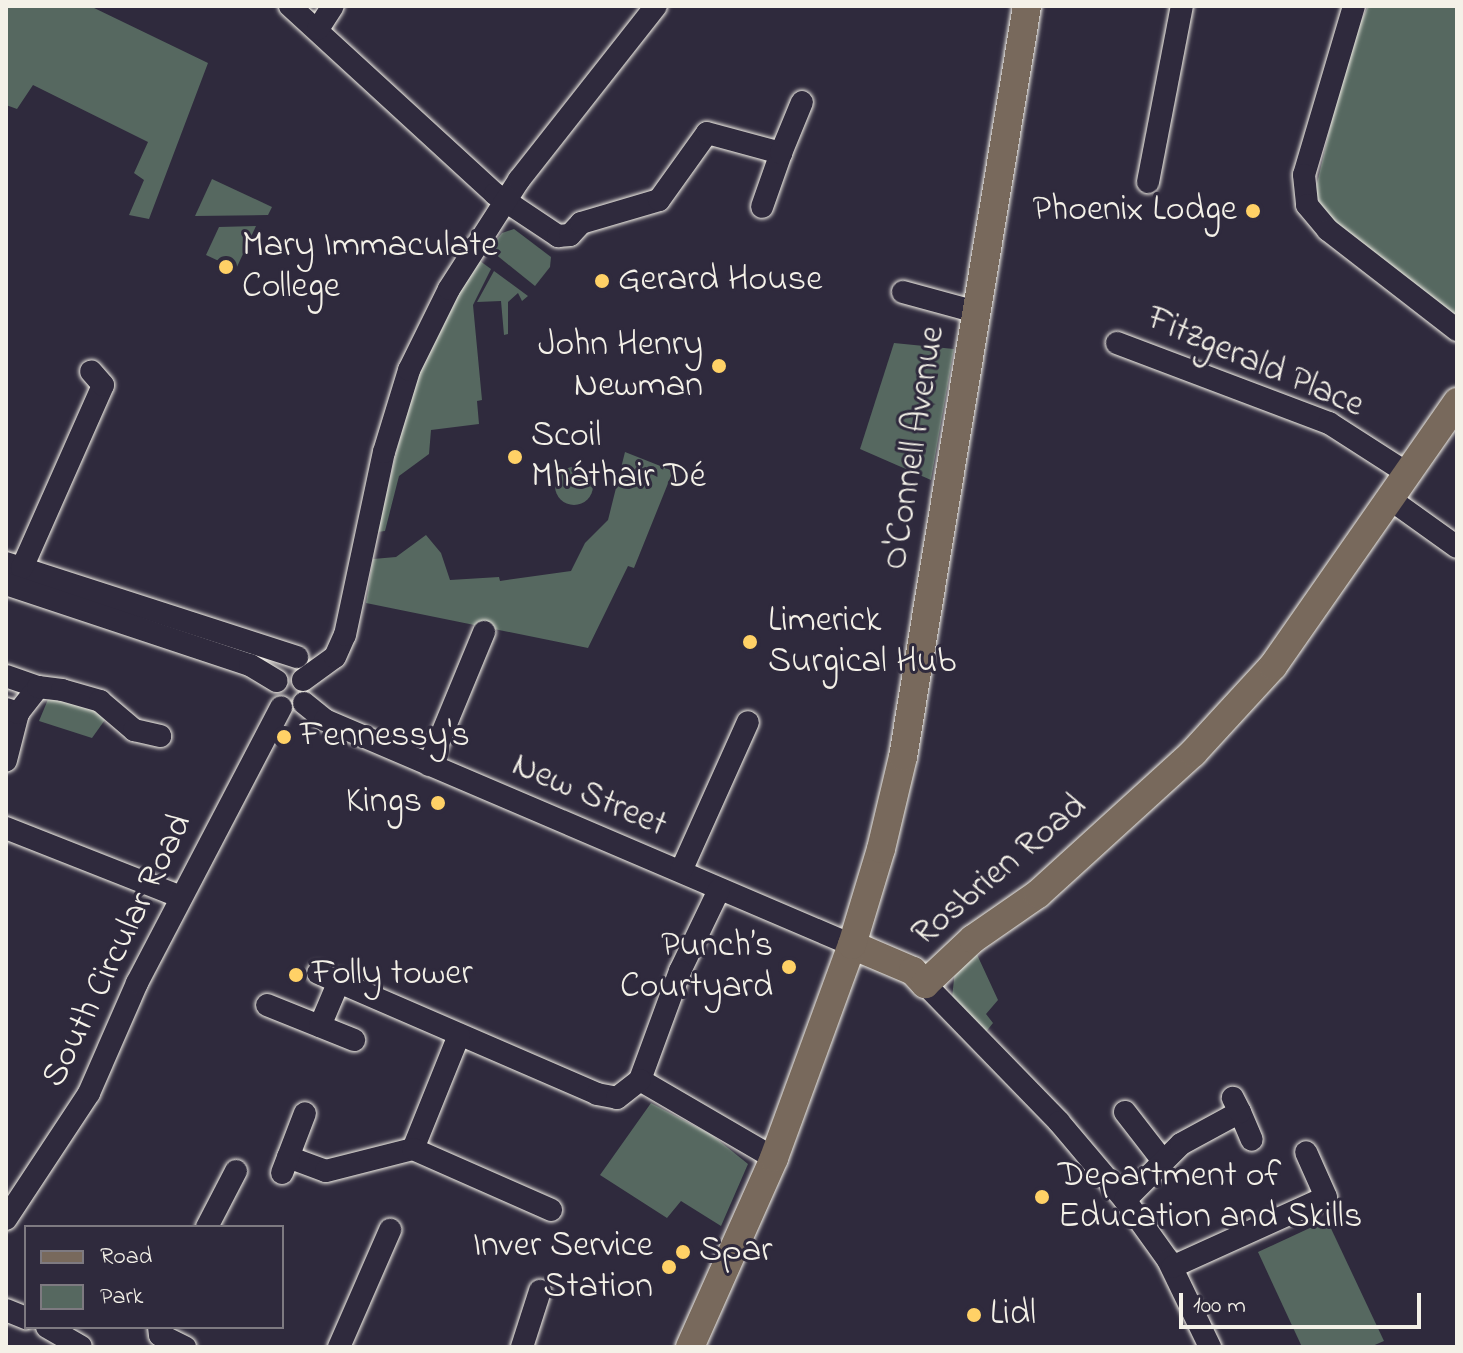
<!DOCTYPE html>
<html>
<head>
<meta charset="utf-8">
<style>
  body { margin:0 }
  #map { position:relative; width:1463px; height:1353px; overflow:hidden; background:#2f2a3d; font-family:"Indie Flower",sans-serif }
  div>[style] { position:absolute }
  .green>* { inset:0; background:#566860 }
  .round { border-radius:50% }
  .roads { filter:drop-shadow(0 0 2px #f4f1e8) drop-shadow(0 0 2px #f4f1e8) }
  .minor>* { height:22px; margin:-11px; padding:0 11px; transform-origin:11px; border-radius:11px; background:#2f2a3d }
  .major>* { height:28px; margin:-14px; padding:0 14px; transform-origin:14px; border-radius:14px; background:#78695c }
  .dots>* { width:22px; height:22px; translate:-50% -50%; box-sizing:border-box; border:4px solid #2f2a3d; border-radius:50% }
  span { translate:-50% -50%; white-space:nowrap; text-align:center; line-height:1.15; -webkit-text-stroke:6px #2f2a3d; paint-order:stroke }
  .poi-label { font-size:36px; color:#f4f1e8 }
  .right { translate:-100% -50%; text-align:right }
  .left { translate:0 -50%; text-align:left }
  .street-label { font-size:36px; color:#f4f1e8 }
  .frame { position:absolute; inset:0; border:8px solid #f4f1e8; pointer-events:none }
  .legend { position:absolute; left:24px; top:1225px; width:260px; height:104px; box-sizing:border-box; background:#2f2a3d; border:2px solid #7e7a81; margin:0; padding:10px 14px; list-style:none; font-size:24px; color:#f4f1e8 }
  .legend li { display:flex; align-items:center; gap:16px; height:40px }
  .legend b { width:40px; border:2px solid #7e7a81 }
  .scale { position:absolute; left:1179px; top:1293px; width:242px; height:36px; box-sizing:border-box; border:4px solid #f4f1e8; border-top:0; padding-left:10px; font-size:24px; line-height:28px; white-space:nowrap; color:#f4f1e8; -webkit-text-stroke:6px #2f2a3d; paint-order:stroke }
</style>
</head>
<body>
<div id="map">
  <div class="green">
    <div style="clip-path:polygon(6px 6px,90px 6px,208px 63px,149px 219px,129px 215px,144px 180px,134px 173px,148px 142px,33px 85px,17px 109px,6px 105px)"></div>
    <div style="clip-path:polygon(1368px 6px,1457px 6px,1457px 316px,1329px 221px,1315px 192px,1348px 50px)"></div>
    <div style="clip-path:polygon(212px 179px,272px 207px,268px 215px,195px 216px)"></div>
    <div style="clip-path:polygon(256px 226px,236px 269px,206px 255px,219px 227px)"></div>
    <div style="clip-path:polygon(514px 229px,551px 257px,550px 267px,535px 286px,489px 249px,502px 233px)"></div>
    <div style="clip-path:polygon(480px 261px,491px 269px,473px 305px,482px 400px,477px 401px,479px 424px,431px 430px,429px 454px,399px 476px,385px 531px,377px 532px,414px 380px,460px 283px)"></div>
    <div style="clip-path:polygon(494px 271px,528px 296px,522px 301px,518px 293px,508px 302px,508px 334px,504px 335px,501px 301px,477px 302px)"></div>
    <div style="clip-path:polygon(894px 343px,954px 349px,931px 480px,860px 449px)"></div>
    <div style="clip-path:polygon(625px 452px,673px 471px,634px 568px,628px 566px,588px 648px,366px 603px,373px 559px,396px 557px,426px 535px,441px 553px,450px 580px,499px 577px,500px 581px,571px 571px,585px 543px,608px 520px)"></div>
    <div class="round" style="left:555px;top:467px;width:38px;height:38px"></div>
    <div style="clip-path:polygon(49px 697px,96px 707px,107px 717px,92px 738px,39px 721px)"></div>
    <div style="clip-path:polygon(974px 948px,998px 1000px,986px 1014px,993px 1023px,985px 1033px,952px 998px,955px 970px)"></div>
    <div style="clip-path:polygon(651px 1103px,712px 1135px,748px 1164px,721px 1226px,681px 1201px,667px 1218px,600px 1175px)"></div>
    <div style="clip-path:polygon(1327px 1220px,1384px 1341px,1370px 1347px,1302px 1347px,1258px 1252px)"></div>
  </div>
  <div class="roads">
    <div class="minor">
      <div style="left:290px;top:6px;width:278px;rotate:42.5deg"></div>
      <div style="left:495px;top:194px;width:76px;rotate:33.7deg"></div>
      <div style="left:558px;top:236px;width:12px;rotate:-5deg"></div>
      <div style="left:570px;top:235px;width:16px;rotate:-47deg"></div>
      <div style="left:581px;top:223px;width:81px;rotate:-16.4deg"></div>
      <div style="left:659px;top:200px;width:82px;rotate:-54.4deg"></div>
      <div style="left:707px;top:133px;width:77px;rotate:15.1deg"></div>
      <div style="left:781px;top:153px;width:57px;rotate:109.4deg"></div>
      <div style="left:1354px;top:6px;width:176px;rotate:106.5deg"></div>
      <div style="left:1304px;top:175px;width:30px;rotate:84deg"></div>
      <div style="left:1307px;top:205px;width:33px;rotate:50deg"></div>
      <div style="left:1328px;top:230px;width:163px;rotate:37.8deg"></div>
      <div style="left:318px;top:29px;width:27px;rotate:-57deg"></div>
      <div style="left:781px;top:153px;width:55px;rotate:-67.6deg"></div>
      <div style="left:1148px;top:182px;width:179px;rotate:-79.1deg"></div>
      <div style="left:903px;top:292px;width:76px;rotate:15.3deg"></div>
      <div style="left:1117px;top:343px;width:227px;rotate:20.7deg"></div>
      <div style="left:1329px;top:423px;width:93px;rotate:32.7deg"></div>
      <div style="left:1390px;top:499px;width:82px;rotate:35.6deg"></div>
      <div style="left:6px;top:563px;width:306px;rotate:17.9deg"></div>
      <div style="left:22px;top:568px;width:200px;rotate:-66.1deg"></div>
      <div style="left:103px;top:385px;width:18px;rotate:-131deg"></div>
      <div style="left:6px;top:584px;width:257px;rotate:18.4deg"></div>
      <div style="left:250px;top:665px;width:31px;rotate:31deg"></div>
      <div style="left:6px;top:676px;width:34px;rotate:19deg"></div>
      <div style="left:303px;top:680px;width:39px;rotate:-36deg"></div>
      <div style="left:335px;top:657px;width:24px;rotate:-66deg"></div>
      <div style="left:345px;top:635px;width:187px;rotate:-78deg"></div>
      <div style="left:384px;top:452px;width:86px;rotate:-73deg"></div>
      <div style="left:409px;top:370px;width:90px;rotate:-63.7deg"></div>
      <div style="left:449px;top:289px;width:130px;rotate:-57.3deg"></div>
      <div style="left:519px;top:180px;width:221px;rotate:-51.8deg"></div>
      <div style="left:304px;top:703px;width:27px;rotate:39deg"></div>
      <div style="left:325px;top:720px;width:573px;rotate:23.12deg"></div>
      <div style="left:6px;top:709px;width:13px;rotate:18deg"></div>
      <div style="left:18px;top:713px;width:49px;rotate:104.3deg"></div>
      <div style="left:18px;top:713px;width:33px;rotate:-52deg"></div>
      <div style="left:38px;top:687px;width:24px;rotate:7deg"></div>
      <div style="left:62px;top:690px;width:40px;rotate:16deg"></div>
      <div style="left:100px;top:701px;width:45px;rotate:40.5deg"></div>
      <div style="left:134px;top:730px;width:27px;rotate:13deg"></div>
      <div style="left:429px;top:765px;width:144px;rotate:-67.5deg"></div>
      <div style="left:6px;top:828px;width:188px;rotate:21.5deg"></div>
      <div style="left:681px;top:871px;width:163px;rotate:-65.8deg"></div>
      <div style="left:719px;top:890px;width:90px;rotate:115.7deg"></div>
      <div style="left:680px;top:971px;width:116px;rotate:110.2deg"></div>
      <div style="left:640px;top:1080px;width:155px;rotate:30.2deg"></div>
      <div style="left:318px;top:973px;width:304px;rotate:23.4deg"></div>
      <div style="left:597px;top:1094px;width:20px;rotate:11deg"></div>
      <div style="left:617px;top:1098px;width:29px;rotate:-38deg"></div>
      <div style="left:925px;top:984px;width:192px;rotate:45.8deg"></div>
      <div style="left:1059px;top:1122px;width:102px;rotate:49.8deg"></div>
      <div style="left:1125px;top:1200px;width:74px;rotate:54.4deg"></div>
      <div style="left:1168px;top:1260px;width:97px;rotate:64.2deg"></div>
      <div style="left:267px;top:1005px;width:94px;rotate:21.9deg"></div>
      <div style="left:320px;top:1026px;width:49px;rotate:-67.1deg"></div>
      <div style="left:1125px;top:1112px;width:62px;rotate:52.2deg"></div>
      <div style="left:1240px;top:1112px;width:30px;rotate:67deg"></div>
      <div style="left:413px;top:1149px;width:123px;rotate:-68deg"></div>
      <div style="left:288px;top:1157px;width:40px;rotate:20.2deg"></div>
      <div style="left:326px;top:1171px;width:90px;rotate:-14.2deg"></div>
      <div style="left:413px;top:1149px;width:151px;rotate:23.8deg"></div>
      <div style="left:282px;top:1173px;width:64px;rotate:-69deg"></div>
      <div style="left:1125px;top:1200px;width:79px;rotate:-45deg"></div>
      <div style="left:1181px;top:1144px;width:67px;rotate:-28.5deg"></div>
      <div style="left:1240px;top:1112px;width:16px;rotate:-117deg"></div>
      <div style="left:6px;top:1219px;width:151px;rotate:-56.6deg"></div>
      <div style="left:89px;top:1093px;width:120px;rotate:-66.4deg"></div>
      <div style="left:137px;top:983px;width:311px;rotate:-62.4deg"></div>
      <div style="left:207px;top:1227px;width:63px;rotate:-62.6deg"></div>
      <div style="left:1172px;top:1267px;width:169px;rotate:-24.4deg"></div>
      <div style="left:1326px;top:1197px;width:49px;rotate:-114deg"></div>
      <div style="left:6px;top:1310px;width:22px;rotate:22deg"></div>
      <div style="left:47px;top:1327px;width:39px;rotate:30deg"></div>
      <div style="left:159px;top:1327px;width:8px;rotate:83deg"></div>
      <div style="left:160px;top:1335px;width:28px;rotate:26deg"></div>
      <div style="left:339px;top:1347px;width:128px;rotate:-66.4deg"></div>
      <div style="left:522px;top:1347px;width:59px;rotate:-72.2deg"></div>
    </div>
    <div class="major">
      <div style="left:852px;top:945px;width:66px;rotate:23.1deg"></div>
      <div style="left:913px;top:971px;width:18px;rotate:47deg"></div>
      <div style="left:925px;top:984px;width:66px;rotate:-43.2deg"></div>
      <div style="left:973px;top:939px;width:79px;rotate:-34.7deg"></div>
      <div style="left:1038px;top:894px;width:210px;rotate:-42.3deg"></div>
      <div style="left:1193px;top:753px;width:118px;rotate:-47.4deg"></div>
      <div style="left:1273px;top:666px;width:322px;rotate:-55.1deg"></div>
      <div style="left:690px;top:1347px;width:207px;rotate:-66deg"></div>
      <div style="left:774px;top:1158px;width:227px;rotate:-69.9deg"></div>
      <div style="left:852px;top:945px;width:100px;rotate:-73.2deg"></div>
      <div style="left:881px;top:849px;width:95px;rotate:-76.6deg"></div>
      <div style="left:903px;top:757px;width:761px;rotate:-80.62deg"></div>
    </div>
  </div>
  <div class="dots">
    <div style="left:1253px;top:211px;background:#ffd166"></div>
    <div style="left:226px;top:267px;background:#ffd166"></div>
    <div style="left:602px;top:281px;background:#ffd166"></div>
    <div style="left:719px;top:366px;background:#ffd166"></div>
    <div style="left:515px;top:457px;background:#ffd166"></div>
    <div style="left:750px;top:642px;background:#ffd166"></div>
    <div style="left:284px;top:737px;background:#ffd166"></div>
    <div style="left:438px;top:803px;background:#ffd166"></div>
    <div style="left:789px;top:967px;background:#ffd166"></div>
    <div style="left:296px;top:975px;background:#ffd166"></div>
    <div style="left:1042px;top:1197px;background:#ffd166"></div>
    <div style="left:683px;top:1252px;background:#ffd166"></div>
    <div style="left:669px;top:1267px;background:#ffd166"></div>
    <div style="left:974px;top:1315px;background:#ffd166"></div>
  </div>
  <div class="poi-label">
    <span class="right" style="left:1237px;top:211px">Phoenix Lodge</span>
    <span class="left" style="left:242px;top:267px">Mary Immaculate<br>College</span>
    <span class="left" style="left:618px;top:281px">Gerard House</span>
    <span class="right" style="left:703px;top:366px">John Henry<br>Newman</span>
    <span class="left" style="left:531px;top:457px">Scoil<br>Mháthair Dé</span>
    <span class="left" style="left:768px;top:642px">Limerick<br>Surgical Hub</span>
    <span class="left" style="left:300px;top:737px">Fennessy's</span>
    <span class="right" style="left:422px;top:803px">Kings</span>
    <span class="right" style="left:773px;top:967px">Punch’s<br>Courtyard</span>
    <span class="left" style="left:312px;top:975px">Folly tower</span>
    <span class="left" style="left:1058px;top:1197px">Department of<br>Education and Skills</span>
    <span class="right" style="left:653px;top:1267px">Inver Service<br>Station</span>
    <span class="left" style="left:699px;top:1252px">Spar</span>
    <span class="left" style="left:990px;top:1315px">Lidl</span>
  </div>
  <div class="street-label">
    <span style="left:1255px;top:363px;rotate:23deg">Fitzgerald Place</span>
    <span style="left:915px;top:448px;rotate:-81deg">O'Connell Avenue</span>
    <span style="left:589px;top:796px;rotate:23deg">New Street</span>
    <span style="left:1000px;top:871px;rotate:-40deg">Rosbrien Road</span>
    <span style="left:118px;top:951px;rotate:-64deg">South Circular Road</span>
  </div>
  <div class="frame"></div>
  <ul class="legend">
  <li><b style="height:10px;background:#78695c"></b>Road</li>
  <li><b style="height:22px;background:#566860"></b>Park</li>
  </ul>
  <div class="scale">100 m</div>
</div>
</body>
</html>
